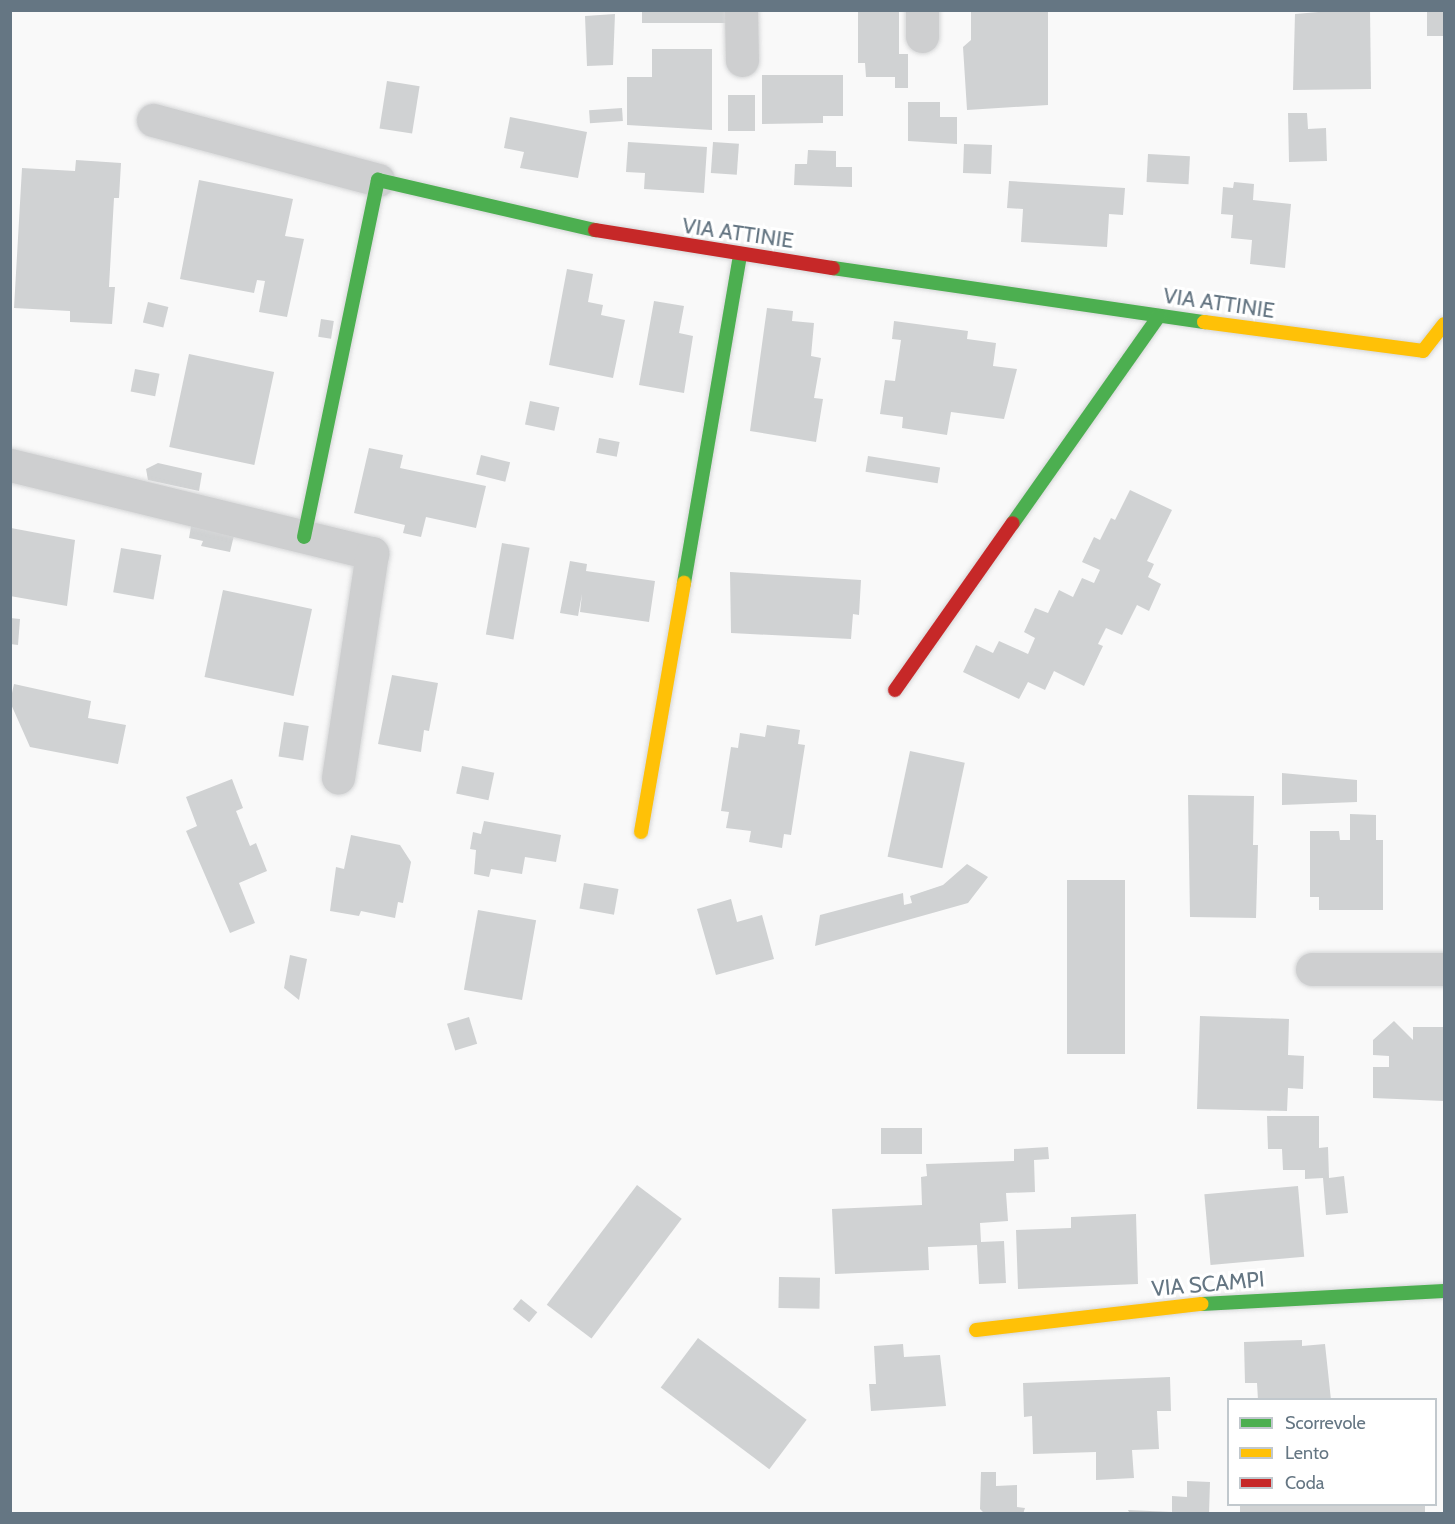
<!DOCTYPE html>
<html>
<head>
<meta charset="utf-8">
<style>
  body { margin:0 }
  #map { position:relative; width:1455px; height:1524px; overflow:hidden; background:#f9f9f9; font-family:Cabin,sans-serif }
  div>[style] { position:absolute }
  .building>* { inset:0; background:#d0d2d3; transform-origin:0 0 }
  .roads { filter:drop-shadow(0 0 2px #d5d6d7) drop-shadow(0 0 2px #d5d6d7) }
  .street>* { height:33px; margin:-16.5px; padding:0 16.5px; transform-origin:16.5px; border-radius:16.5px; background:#cecfd0 }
  .fast>* { height:14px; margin:-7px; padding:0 7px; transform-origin:7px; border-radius:7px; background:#4caf50 }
  .slow>* { height:14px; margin:-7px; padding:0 7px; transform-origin:7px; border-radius:7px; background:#ffc107 }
  .jam>* { height:14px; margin:-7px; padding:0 7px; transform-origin:7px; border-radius:7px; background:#c62828 }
  span { translate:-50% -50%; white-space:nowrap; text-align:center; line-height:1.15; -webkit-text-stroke:6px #fff; paint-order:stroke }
  .street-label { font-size:22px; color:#657683 }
  .frame { position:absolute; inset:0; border:12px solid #657683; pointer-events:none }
  .legend { position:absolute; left:1227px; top:1398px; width:210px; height:108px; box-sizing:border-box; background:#fff; border:2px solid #c1c8cd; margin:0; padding:8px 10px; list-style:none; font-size:18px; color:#657683 }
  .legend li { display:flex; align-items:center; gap:12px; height:30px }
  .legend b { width:30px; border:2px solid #c1c8cd }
</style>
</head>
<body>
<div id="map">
  <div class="building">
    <div style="left:642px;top:10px;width:84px;height:13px"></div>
    <div style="clip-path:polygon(971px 10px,1048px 10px,1048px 105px,967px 110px,963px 47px,971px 40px)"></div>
    <div style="clip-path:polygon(1342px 10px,1370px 10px,1371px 89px,1293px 90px,1295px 14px)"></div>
    <div style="left:1427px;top:10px;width:17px;height:26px"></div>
    <div style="clip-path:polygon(858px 11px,899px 11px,899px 54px,908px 54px,908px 88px,895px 88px,895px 77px,866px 77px,865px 63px,858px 63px)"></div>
    <div style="clip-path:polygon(615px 14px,613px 65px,587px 66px,585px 16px)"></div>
    <div style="clip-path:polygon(652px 49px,712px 49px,712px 130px,627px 125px,627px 77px,652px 77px)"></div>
    <div style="clip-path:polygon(762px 75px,843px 75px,843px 116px,823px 116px,823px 123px,762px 124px)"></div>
    <div style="left:387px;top:81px;width:33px;height:48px;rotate:9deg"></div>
    <div style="left:728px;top:95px;width:27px;height:36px"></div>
    <div style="clip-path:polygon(908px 102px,940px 102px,940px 117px,957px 117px,957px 144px,908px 141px)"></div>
    <div style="left:622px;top:108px;width:13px;height:33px;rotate:86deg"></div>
    <div style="clip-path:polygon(1288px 113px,1307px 113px,1308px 129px,1326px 128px,1327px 161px,1289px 162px)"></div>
    <div style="clip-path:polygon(510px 117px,587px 132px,578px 178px,520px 168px,524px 152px,504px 148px)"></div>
    <div style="clip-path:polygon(628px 142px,707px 147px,704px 193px,644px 189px,645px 173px,626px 172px)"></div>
    <div style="left:713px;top:142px;width:26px;height:31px;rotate:4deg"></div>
    <div style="left:964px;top:144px;width:28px;height:29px;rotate:2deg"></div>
    <div style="clip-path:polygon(808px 150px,836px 151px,836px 167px,852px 167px,852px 187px,794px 185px,795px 164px,807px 164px)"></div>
    <div style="left:1148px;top:154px;width:42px;height:28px;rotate:3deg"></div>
    <div style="clip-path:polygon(76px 160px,121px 163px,119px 198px,114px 198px,109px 287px,115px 287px,112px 324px,70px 322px,70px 311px,14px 308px,22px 168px,75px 171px)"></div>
    <div style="clip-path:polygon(199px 180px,293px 199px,285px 236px,304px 239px,287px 317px,259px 312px,265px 281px,257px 280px,254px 293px,180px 279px)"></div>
    <div style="clip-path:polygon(1009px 181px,1125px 188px,1123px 215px,1109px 214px,1107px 247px,1021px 242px,1023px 209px,1007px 208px)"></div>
    <div style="clip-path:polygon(1234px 182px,1254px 184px,1253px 200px,1291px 204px,1285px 268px,1250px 264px,1252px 240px,1231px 238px,1233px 215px,1221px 214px,1223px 187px,1233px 188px)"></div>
    <div style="clip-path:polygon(567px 269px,593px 274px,588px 302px,603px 305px,601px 315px,625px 320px,613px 378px,549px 365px)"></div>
    <div style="clip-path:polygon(654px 301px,684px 306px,679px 333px,693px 336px,684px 393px,639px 385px)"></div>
    <div style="left:148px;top:302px;width:21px;height:21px;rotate:14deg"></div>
    <div style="clip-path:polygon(767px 308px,793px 311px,792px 321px,814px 323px,811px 356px,821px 358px,814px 398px,823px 399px,816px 442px,750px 431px)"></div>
    <div style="left:321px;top:319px;width:13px;height:18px;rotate:9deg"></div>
    <div style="clip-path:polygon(894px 321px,968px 331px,967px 339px,996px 343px,993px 366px,1017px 369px,1004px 419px,951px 412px,947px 435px,902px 428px,903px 417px,880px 414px,885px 380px,895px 381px,901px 340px,892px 339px)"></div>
    <div style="left:189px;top:354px;width:87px;height:95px;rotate:12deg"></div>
    <div style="left:135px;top:369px;width:25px;height:23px;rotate:11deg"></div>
    <div style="left:530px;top:401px;width:30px;height:24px;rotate:12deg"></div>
    <div style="left:599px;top:438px;width:21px;height:15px;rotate:11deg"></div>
    <div style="clip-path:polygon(369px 448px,403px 455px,400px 468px,486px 486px,476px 528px,426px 517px,421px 537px,403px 533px,405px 525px,354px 513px)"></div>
    <div style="left:481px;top:455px;width:30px;height:20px;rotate:14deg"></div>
    <div style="left:868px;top:456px;width:73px;height:16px;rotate:9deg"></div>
    <div style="clip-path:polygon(158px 463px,202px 473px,199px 491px,148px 480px,146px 469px)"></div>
    <div style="clip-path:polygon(1130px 490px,1172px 510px,1147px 561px,1154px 564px,1148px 577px,1161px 584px,1149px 611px,1137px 605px,1122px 635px,1106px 628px,1098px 644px,1103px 646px,1084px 686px,1054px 671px,1045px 690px,1028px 682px,1019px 699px,963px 672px,976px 645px,993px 653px,999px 641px,1028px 654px,1035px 638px,1024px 632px,1035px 608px,1048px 613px,1059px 590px,1073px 597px,1082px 578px,1094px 583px,1100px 570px,1082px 562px,1094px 537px,1100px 540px,1111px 518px,1115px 520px)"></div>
    <div style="clip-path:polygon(193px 515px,237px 523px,230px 552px,201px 546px,203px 541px,189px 538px)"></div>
    <div style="clip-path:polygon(11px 528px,75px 540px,67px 606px,10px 596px)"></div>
    <div style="left:502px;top:543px;width:28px;height:93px;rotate:10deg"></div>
    <div style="left:121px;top:548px;width:41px;height:45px;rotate:10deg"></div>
    <div style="clip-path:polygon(570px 561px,587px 564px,586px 571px,655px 581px,649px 622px,580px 612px,582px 594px,578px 616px,560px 613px)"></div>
    <div style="clip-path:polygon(730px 572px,861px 580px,859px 615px,853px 614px,851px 639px,731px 633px)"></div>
    <div style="left:223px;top:590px;width:91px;height:89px;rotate:12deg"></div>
    <div style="clip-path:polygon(10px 618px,20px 619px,18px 645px,10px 644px)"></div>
    <div style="clip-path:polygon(392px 675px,438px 683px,429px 731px,424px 730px,421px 752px,378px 744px)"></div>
    <div style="clip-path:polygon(14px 684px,91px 701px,88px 718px,126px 725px,118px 764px,30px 747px,10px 702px)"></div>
    <div style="left:284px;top:722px;width:25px;height:35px;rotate:9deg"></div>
    <div style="clip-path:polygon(767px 725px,800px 730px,798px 744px,805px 745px,791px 835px,784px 834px,782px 848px,749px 842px,751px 831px,726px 828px,729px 812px,721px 811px,731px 747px,738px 748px,740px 733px,765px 737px)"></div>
    <div style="left:910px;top:751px;width:56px;height:108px;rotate:12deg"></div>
    <div style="left:462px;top:766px;width:33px;height:28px;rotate:12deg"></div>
    <div style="clip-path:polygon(1282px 773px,1357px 780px,1357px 802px,1282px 805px)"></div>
    <div style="clip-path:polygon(232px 779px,243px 808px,236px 811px,250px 846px,256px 843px,267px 871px,239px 883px,255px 923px,230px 933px,186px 831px,197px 826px,186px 797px)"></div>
    <div style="clip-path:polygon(1188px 795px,1254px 796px,1253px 845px,1258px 845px,1256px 918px,1190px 917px)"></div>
    <div style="clip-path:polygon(1350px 814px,1376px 815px,1376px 840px,1383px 840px,1383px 910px,1319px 910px,1319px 897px,1310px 897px,1310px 831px,1339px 831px,1340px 840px,1350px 840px)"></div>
    <div style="clip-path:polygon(484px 821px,561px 835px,556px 862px,525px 857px,522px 874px,491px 869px,489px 877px,474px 874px,476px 850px,470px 849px,473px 832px,481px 834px)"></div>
    <div style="clip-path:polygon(351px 835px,400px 845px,411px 862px,403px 903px,398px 902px,395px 918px,361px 911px,359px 916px,330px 911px,336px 867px,344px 869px)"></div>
    <div style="clip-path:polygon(967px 864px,988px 877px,968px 903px,815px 946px,820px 915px,903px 893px,904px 905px,912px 903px,910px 896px,943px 885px)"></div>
    <div style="left:1067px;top:880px;width:58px;height:174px"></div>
    <div style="left:584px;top:883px;width:35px;height:26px;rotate:10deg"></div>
    <div style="clip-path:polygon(731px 899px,737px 922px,762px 915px,774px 959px,716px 975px,697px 909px)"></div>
    <div style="left:478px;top:910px;width:59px;height:81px;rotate:10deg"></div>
    <div style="clip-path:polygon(290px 955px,307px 959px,299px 1000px,284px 988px)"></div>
    <div style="clip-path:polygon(1200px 1016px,1289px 1019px,1288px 1055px,1304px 1056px,1303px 1089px,1288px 1088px,1287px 1111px,1197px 1109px)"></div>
    <div style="left:469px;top:1017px;width:28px;height:23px;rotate:73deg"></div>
    <div style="clip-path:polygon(1394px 1021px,1413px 1040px,1413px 1027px,1444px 1027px,1444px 1101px,1373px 1098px,1373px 1067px,1389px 1067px,1389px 1056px,1373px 1055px,1373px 1040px)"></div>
    <div style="clip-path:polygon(1267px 1116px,1319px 1116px,1319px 1148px,1328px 1147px,1329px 1178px,1344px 1176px,1348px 1213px,1326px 1215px,1323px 1178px,1305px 1179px,1305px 1170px,1283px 1170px,1282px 1149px,1268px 1149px)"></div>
    <div style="left:922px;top:1128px;width:26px;height:41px;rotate:90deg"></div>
    <div style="clip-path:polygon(1048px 1147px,1049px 1159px,1034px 1160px,1035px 1192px,1006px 1193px,1008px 1221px,980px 1223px,981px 1242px,1004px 1241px,1006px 1283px,979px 1284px,977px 1245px,928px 1247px,929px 1270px,835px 1274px,832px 1209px,922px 1205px,921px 1177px,927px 1176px,926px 1164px,1014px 1161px,1014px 1149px)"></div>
    <div style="left:637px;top:1185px;width:56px;height:150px;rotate:37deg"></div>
    <div style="left:1298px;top:1186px;width:71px;height:94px;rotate:85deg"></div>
    <div style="clip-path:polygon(1136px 1214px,1138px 1284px,1018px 1289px,1016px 1230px,1071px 1228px,1071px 1217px)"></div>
    <div style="left:779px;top:1277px;width:41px;height:31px;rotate:1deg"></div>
    <div style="left:521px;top:1299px;width:21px;height:13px;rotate:39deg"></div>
    <div style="left:698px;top:1338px;width:136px;height:62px;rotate:37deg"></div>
    <div style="clip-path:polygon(1302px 1340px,1302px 1346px,1325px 1344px,1331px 1400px,1258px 1400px,1257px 1383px,1245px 1383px,1244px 1342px)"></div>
    <div style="clip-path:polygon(903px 1344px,904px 1357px,940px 1355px,946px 1406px,871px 1411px,869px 1384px,876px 1384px,874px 1346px)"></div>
    <div style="clip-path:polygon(1170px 1377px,1171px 1411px,1157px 1411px,1159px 1449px,1132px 1450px,1134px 1478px,1096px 1480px,1096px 1452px,1033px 1454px,1032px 1416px,1024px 1417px,1023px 1383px)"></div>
    <div style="clip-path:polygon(981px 1472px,996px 1472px,996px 1486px,1017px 1485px,1017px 1507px,1025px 1508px,1023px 1514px,985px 1514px,980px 1509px)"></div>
    <div style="clip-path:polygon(1187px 1481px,1210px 1482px,1209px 1514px,1130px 1514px,1128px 1510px,1172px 1512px,1172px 1496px,1187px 1497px)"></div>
    <div style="left:1240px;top:1504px;width:185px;height:10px"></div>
  </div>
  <div class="roads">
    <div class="street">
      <div style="left:741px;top:10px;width:50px;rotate:88.9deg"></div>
      <div style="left:922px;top:36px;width:26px;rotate:-90deg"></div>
      <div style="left:153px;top:120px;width:233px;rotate:14.9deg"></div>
      <div style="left:10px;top:465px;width:373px;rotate:13.7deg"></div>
      <div style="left:372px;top:553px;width:227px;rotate:98.6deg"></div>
      <div style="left:1312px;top:969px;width:132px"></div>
    </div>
    <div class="fast">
      <div style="left:833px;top:268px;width:375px;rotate:8.3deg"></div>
      <div style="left:1013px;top:523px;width:253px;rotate:-54.8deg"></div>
      <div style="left:304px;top:537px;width:365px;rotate:-78.3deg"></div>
      <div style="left:378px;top:180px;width:223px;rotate:13deg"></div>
      <div style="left:684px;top:583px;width:334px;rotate:-80.3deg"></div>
      <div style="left:1202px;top:1304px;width:242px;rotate:-3.1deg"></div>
    </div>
    <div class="slow">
      <div style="left:1204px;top:322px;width:221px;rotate:7.5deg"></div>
      <div style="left:1423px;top:351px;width:34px;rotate:-52deg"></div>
      <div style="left:641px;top:832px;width:253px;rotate:-80.2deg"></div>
      <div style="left:976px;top:1330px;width:227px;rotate:-6.6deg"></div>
    </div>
    <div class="jam">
      <div style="left:595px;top:230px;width:241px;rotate:9.1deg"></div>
      <div style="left:895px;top:690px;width:204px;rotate:-54.8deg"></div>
    </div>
  </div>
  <div class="street-label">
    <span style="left:738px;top:233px;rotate:8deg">VIA ATTINIE</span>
    <span style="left:1219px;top:303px;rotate:8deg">VIA ATTINIE</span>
    <span style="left:1208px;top:1284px;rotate:-5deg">VIA SCAMPI</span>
  </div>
  <div class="frame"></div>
  <ul class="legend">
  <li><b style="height:8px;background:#4caf50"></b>Scorrevole</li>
  <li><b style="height:8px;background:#ffc107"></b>Lento</li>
  <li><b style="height:8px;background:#c62828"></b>Coda</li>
  </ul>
</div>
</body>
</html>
